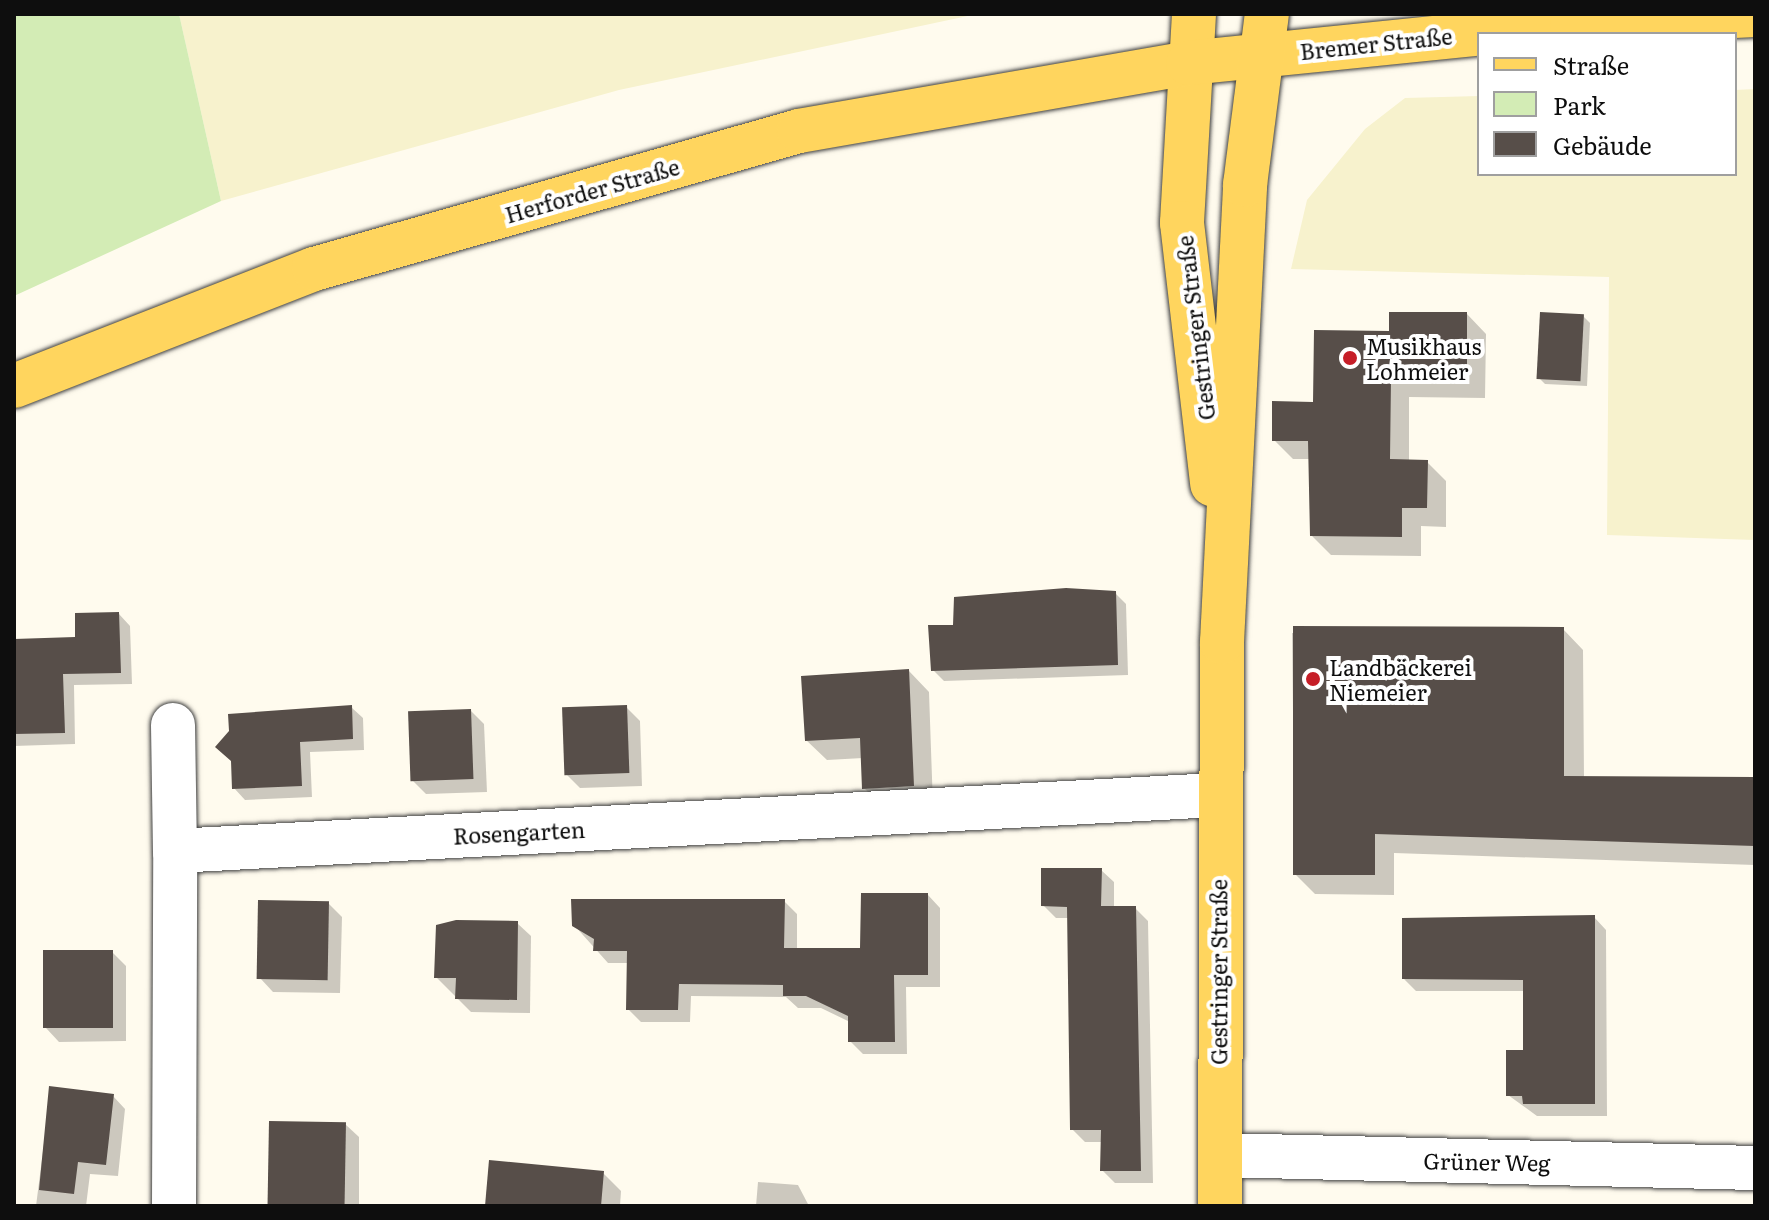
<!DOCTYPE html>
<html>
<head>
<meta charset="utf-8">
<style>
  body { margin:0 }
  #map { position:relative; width:1769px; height:1220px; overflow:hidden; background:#fffbee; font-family:Literata,serif }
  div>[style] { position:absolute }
  .farmland>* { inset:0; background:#f7f2cd }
  .green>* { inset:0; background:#d3ecb5 }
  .shadow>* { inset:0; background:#0003 }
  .building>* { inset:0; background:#574e49; transform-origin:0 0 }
  .roads { filter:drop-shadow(0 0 2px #414141) drop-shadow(0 0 2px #414141) }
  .minor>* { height:44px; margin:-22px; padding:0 22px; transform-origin:22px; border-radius:22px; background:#fff }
  .major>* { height:44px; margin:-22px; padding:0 22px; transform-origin:22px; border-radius:22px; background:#ffd55e }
  .dots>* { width:22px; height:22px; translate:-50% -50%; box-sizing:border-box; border:4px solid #fff; border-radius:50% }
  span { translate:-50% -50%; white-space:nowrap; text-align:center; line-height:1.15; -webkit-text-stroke:8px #fff; paint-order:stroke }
  .street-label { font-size:22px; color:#0e0e0e }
  .poi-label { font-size:22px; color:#0e0e0e }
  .left { translate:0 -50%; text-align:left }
  .frame { position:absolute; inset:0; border:16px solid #0e0e0e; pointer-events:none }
  .legend { position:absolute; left:1477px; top:32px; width:260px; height:144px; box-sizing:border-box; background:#fff; border:2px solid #9f9f9f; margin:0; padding:10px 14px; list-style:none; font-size:24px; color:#0e0e0e }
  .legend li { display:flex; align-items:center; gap:16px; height:40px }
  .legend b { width:40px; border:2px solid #9f9f9f }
</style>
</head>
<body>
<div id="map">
  <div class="farmland">
    <div style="clip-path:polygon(179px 14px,977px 14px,619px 90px,221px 201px)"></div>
    <div style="clip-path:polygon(1755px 89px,1755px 540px,1607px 535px,1609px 277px,1291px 269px,1307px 200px,1365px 129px,1405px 98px,1479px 96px,1479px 174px,1735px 174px,1735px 90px)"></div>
  </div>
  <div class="green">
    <div style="clip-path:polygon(14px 14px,179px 14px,221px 201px,14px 296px)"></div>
  </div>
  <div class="shadow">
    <div style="clip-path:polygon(1467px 314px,1486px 334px,1485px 398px,1409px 397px,1409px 462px,1427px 462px,1446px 481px,1446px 527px,1421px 526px,1421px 556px,1331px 555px,1312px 536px,1311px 459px,1293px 459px,1274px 440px,1391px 333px)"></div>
    <div style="clip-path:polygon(1583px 316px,1590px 323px,1587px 386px,1545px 384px,1539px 378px)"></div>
    <div style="clip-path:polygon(1115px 593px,1126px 604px,1128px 675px,944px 681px,933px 670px,955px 627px)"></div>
    <div style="clip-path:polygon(119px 614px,130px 626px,132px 684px,74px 685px,75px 744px,14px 746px,14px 641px,78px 639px)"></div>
    <div style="clip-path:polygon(1563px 629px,1583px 650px,1584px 778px,1755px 779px,1755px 865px,1394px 853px,1394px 895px,1315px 894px,1295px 874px,1292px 633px)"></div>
    <div style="clip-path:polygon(909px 671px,929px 692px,933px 806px,884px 808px,864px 788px,863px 758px,827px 760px,806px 740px)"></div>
    <div style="clip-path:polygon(351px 707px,363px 718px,364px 750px,310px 752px,312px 797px,245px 800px,234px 788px,231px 732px)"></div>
    <div style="clip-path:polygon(626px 707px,640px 721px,642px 786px,580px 788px,566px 774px)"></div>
    <div style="clip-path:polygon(471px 711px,484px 724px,487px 792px,426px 794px,413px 781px)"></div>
    <div style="clip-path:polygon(1101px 870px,1114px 882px,1114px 908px,1135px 908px,1148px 921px,1153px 1183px,1115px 1183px,1102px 1170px,1102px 1142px,1085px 1142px,1072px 1129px,1070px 918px,1056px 918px,1043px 905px)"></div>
    <div style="clip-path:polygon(928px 895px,940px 908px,940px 987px,906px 987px,907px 1054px,863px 1054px,850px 1041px,850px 1022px,821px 1008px,798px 1008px,786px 997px,691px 996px,690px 1022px,641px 1022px,628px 1009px,629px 963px,608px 963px,574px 925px,784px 901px,797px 914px,797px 950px,862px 950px)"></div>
    <div style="clip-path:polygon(328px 903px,342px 917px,340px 993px,273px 992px,260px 978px)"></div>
    <div style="clip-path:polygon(1594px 917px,1606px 930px,1607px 1116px,1537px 1116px,1508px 1095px,1525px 1052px,1525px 991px,1416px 991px,1404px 979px)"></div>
    <div style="clip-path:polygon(517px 923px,531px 936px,530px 1013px,471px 1012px,436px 977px)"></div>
    <div style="clip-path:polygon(112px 952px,126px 966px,126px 1041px,59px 1042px,46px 1028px)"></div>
    <div style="clip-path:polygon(51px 1088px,113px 1096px,125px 1109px,118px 1176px,90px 1174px,86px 1206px,36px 1206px)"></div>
    <div style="clip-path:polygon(345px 1124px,359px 1137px,359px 1206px,270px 1206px)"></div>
    <div style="clip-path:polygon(603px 1173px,621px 1191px,620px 1206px,487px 1206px)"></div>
    <div style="clip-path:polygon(758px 1182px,798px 1185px,809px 1206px,756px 1206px)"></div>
  </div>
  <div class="building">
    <div style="clip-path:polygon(1389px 312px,1467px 312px,1467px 379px,1391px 379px,1390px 459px,1428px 460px,1427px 508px,1402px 508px,1402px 537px,1310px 536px,1308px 441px,1272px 441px,1272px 401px,1313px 402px,1314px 330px,1389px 331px)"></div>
    <div style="left:1540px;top:312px;width:44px;height:67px;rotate:3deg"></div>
    <div style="clip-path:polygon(1066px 588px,1116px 591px,1118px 665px,931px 671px,928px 625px,953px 625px,954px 597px)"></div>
    <div style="clip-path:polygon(119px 612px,121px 673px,63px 674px,65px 733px,14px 734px,14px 639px,75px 637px,75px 613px)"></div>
    <div style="clip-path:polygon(1293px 626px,1564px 627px,1564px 776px,1755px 777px,1755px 846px,1375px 834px,1375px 875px,1293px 875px)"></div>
    <div style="clip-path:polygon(909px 669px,914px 786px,862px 789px,860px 738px,805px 741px,801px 676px)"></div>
    <div style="clip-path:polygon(352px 705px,353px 739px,300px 742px,302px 786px,232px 789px,231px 761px,215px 747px,229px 731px,228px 714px)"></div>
    <div style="left:627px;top:705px;width:68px;height:65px;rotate:88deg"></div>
    <div style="left:471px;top:709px;width:70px;height:63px;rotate:88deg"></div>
    <div style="clip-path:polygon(1041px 868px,1102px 868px,1101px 906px,1136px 906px,1141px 1171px,1100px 1171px,1101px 1130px,1070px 1130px,1067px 907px,1041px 906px)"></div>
    <div style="clip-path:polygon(861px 893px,928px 893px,928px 975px,894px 975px,895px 1042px,848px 1042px,848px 1016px,806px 996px,783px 996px,783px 985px,679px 984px,678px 1010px,626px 1010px,627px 951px,593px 951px,594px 939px,572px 926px,571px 899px,785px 899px,784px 948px,860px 948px)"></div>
    <div style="left:258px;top:900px;width:71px;height:79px;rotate:1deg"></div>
    <div style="clip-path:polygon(1595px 915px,1595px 1104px,1523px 1104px,1522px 1096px,1506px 1096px,1506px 1050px,1523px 1050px,1523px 980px,1402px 979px,1402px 918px)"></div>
    <div style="clip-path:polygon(456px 920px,518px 921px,517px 1000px,455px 999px,456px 978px,434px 978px,436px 925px)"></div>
    <div style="left:113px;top:950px;width:78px;height:70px;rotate:90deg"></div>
    <div style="clip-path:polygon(49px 1086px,114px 1094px,106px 1165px,78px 1162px,74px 1194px,39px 1190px)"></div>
    <div style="left:269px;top:1121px;width:77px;height:85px;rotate:1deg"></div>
    <div style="clip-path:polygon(489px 1160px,604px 1171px,601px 1206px,485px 1206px)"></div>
  </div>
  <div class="roads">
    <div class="minor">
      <div style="left:173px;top:725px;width:126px;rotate:89.1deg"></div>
      <div style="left:1220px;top:1155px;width:535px;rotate:1.39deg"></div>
      <div style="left:174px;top:1206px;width:355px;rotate:-89.8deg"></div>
      <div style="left:175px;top:851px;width:1044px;rotate:-3.08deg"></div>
    </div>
    <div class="major">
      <div style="left:1194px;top:14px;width:209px;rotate:93.3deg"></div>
      <div style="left:1182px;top:223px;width:263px;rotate:83.4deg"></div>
      <div style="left:14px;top:386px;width:322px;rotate:-21.3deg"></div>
      <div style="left:314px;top:269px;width:504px;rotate:-15.88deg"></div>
      <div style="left:799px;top:131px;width:395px;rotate:-9.9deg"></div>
      <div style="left:1188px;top:63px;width:386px;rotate:-5.8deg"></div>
      <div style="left:1572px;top:24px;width:183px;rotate:-2.8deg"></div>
      <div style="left:1220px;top:1206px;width:564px;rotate:-89.8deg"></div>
      <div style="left:1222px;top:642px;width:458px;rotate:-87.1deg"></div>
      <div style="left:1245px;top:185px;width:172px;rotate:-82.7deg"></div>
    </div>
  </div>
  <div class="dots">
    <div style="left:1350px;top:358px;background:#c61e28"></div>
    <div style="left:1313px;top:679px;background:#c61e28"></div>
  </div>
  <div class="street-label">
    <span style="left:1376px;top:43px;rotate:-6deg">Bremer Straße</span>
    <span style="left:592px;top:190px;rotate:-16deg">Herforder Straße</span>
    <span style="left:1195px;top:328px;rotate:-97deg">Gestringer Straße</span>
    <span style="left:519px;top:832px;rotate:-3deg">Rosengarten</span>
    <span style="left:1218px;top:972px;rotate:-90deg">Gestringer Straße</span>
    <span style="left:1487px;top:1161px;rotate:1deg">Grüner Weg</span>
  </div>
  <div class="poi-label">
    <span class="left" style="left:1366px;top:358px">Musikhaus<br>Lohmeier</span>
    <span class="left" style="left:1329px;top:679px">Landbäckerei<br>Niemeier</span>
  </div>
  <div class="frame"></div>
  <ul class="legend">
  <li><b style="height:10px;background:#ffd55e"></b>Straße</li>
  <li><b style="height:22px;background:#d3ecb5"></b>Park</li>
  <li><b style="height:22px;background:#574e49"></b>Gebäude</li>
  </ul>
</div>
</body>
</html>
